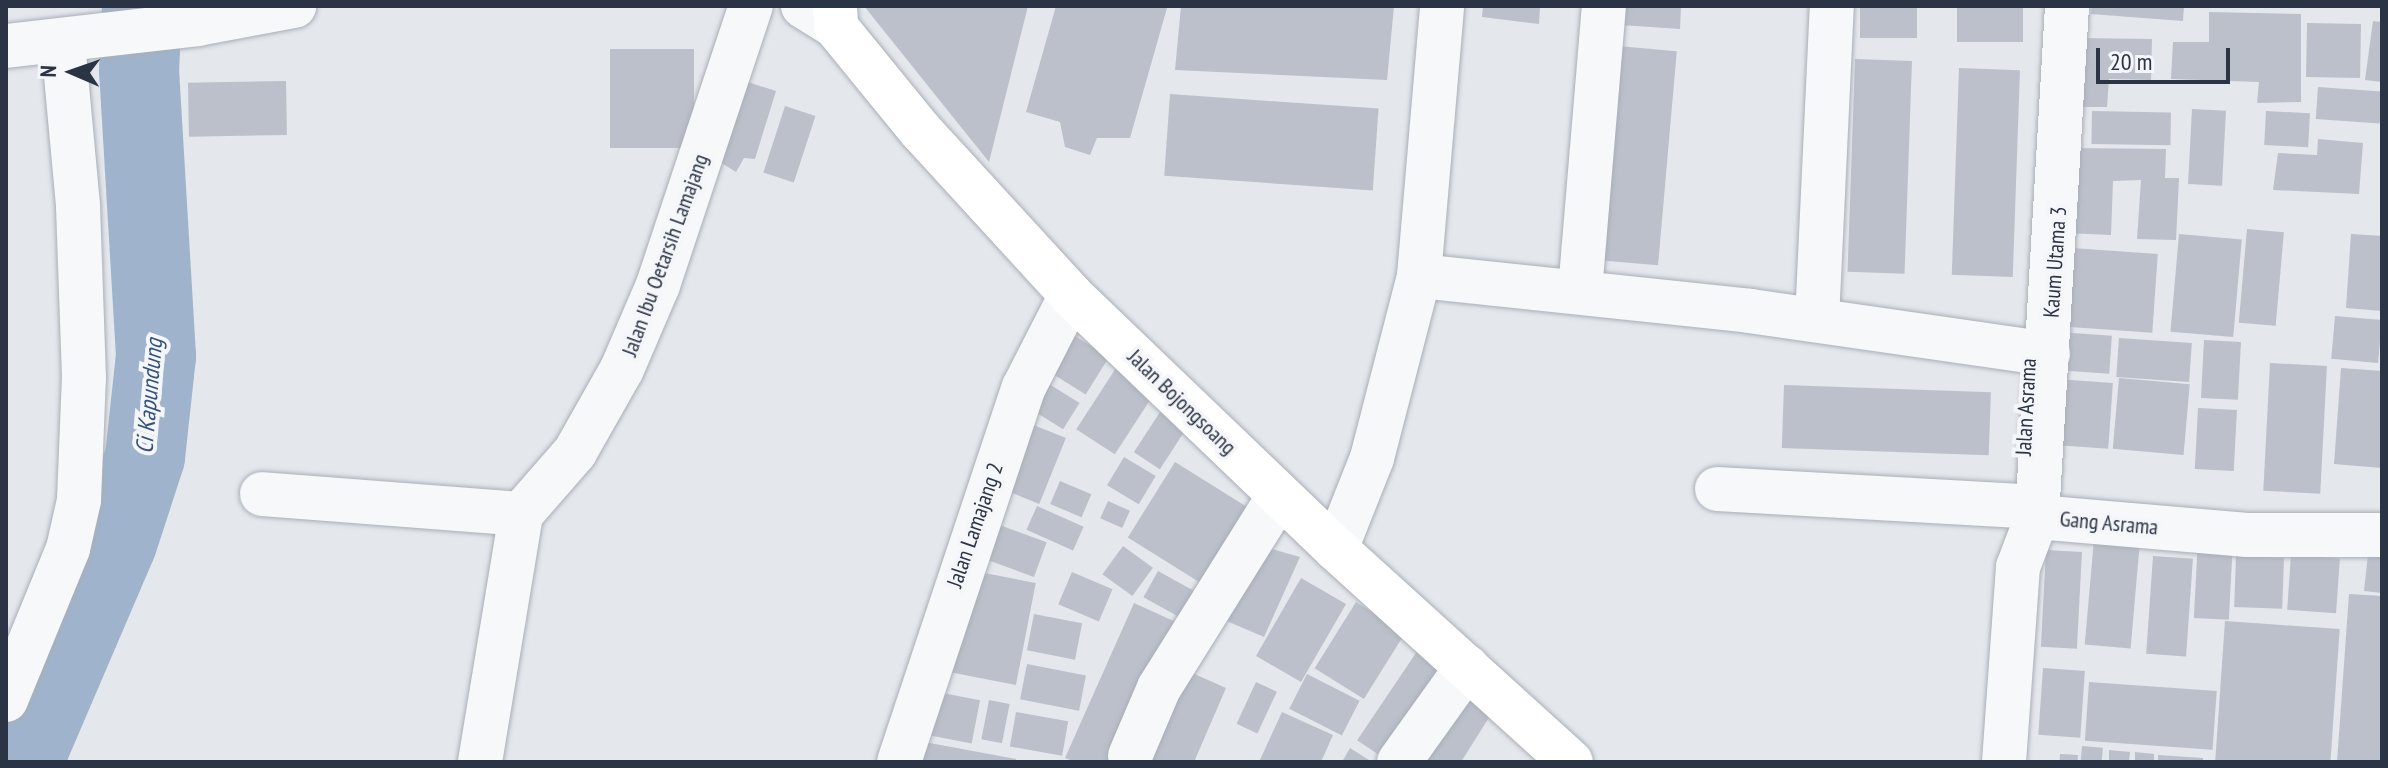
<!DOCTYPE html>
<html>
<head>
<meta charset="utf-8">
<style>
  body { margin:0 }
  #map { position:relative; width:2388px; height:768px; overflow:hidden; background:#e4e7ec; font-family:"PT Sans Narrow",sans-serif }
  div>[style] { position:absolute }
  .river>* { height:80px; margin:-40px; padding:0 40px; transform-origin:40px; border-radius:40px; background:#9fb4cc }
  .building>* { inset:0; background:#bbc0ca; transform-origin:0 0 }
  .roads { filter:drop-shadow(0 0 2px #a9aeb7) drop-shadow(0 0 2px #a9aeb7) }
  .minor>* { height:44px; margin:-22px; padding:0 22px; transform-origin:22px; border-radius:22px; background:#f7f8fa }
  .major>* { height:44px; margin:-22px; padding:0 22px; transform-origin:22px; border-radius:22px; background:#fff }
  span { translate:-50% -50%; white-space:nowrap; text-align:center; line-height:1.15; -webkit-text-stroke:8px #f4f6f9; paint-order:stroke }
  .street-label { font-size:22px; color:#2b3445 }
  .water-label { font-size:24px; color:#34527a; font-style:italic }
  .frame { position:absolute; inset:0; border:8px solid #2b3445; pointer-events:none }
  .north { position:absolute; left:32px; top:32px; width:80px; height:80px; -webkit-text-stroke:6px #f4f6f9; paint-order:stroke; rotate:272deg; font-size:22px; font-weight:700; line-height:32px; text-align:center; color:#2b3445 }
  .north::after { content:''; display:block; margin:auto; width:28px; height:36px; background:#2b3445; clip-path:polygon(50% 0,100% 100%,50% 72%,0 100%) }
  .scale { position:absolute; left:2096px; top:48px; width:134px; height:36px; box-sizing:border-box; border:4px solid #2b3445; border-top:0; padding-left:10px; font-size:24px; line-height:28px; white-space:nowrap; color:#2b3445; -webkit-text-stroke:6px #f4f6f9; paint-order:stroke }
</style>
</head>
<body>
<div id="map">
  <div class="river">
    <div style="left:23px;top:762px;width:238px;rotate:-66.8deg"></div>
    <div style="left:117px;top:543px;width:90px;rotate:-72deg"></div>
    <div style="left:145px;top:457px;width:102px;rotate:-83.8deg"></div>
    <div style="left:156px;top:356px;width:285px;rotate:-93.4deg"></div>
    <div style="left:139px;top:72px;width:66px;rotate:-87.4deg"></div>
  </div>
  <div class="building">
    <div style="clip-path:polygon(864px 6px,1028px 6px,989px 162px)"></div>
    <div style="clip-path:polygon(1056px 6px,1167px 8px,1130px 138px,1097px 138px,1090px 155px,1065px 147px,1060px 122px,1026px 112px)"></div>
    <div style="clip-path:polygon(1181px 6px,1394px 6px,1387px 80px,1175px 70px)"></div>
    <div style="clip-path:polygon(1483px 6px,1540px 6px,1539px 24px,1482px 17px)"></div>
    <div style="clip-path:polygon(1622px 6px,1681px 6px,1680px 29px,1621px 25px)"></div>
    <div style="left:1860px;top:6px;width:57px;height:32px"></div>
    <div style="left:1957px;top:6px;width:66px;height:36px"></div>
    <div style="clip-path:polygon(2092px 6px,2184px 6px,2183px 21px,2091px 14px)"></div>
    <div style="clip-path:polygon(2209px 12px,2301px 14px,2301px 102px,2257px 103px,2259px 82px,2171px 79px,2173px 42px,2209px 42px)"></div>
    <div style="clip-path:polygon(2373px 21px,2382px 22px,2382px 82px,2365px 80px)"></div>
    <div style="left:2307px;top:23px;width:54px;height:54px;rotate:1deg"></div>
    <div style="clip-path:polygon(2078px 38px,2152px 39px,2151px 80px,2109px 79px,2107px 107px,2075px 107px)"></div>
    <div style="left:1618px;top:46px;width:59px;height:215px;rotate:5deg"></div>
    <div style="left:610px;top:49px;width:84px;height:99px"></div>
    <div style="left:1855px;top:59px;width:57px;height:213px;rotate:2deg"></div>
    <div style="left:1959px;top:68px;width:61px;height:207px;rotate:2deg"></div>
    <div style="clip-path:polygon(735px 78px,776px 91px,755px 159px,744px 158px,736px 172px,712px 157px)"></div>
    <div style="left:286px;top:81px;width:54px;height:98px;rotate:89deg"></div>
    <div style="left:2318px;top:87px;width:64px;height:32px;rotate:4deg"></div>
    <div style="left:1170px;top:94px;width:209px;height:82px;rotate:4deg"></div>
    <div style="left:785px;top:106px;width:32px;height:70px;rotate:18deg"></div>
    <div style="left:2192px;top:109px;width:34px;height:75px;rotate:3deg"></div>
    <div style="left:2092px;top:111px;width:79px;height:33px;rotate:1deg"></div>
    <div style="left:2266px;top:111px;width:44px;height:34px;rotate:3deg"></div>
    <div style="clip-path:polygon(2318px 139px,2363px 143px,2359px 194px,2273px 190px,2278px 153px,2317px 155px)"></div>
    <div style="clip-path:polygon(2070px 148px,2166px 149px,2165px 178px,2179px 178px,2176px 240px,2137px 239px,2141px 180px,2113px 181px,2111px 235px,2065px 233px)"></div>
    <div style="left:2247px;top:229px;width:37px;height:94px;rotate:5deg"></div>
    <div style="left:2179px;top:234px;width:63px;height:98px;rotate:5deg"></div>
    <div style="clip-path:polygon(2351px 234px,2382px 236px,2382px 311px,2346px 308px)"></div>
    <div style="left:2072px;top:248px;width:86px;height:79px;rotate:4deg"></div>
    <div style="left:2335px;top:316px;width:47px;height:43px;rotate:5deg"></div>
    <div style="left:2058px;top:332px;width:54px;height:38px;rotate:4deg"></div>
    <div style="left:1075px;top:336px;width:40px;height:44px;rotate:32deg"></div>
    <div style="left:2119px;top:338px;width:73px;height:39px;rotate:4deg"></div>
    <div style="left:2204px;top:340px;width:37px;height:58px;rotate:3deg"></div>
    <div style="left:2270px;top:363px;width:57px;height:128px;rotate:3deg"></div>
    <div style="left:1116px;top:368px;width:46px;height:73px;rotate:33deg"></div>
    <div style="clip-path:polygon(2341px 368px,2382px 371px,2382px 468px,2334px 464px)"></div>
    <div style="left:2119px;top:378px;width:71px;height:71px;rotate:5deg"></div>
    <div style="left:2056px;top:379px;width:57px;height:66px;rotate:4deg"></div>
    <div style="left:1049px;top:384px;width:36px;height:31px;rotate:32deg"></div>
    <div style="left:1784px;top:385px;width:207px;height:63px;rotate:2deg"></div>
    <div style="left:2198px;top:408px;width:39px;height:61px;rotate:3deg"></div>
    <div style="left:1160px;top:412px;width:31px;height:48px;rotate:33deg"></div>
    <div style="left:1026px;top:422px;width:43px;height:71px;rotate:22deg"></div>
    <div style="left:1124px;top:457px;width:37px;height:33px;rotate:31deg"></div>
    <div style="left:1175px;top:462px;width:94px;height:89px;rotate:32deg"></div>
    <div style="left:1060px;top:481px;width:34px;height:25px;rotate:23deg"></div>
    <div style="left:1108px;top:501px;width:24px;height:19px;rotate:24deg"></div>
    <div style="left:1037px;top:506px;width:51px;height:26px;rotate:24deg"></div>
    <div style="left:994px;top:523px;width:56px;height:37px;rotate:20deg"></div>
    <div style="left:2094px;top:539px;width:46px;height:106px;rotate:5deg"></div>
    <div style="left:2198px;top:539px;width:35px;height:79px;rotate:3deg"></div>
    <div style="clip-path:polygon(2369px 545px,2382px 546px,2382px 593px,2364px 591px)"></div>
    <div style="left:1123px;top:546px;width:37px;height:35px;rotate:36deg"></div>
    <div style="clip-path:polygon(1268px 548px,1300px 557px,1264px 637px,1222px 619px)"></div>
    <div style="left:2046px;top:550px;width:36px;height:97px;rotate:3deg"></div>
    <div style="left:2291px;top:555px;width:49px;height:55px;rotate:4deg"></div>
    <div style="left:2153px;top:556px;width:40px;height:98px;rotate:4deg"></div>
    <div style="left:2236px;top:556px;width:48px;height:51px;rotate:2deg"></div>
    <div style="left:969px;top:570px;width:68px;height:104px;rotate:11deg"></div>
    <div style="left:1158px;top:571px;width:45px;height:30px;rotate:29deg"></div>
    <div style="left:1072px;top:572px;width:44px;height:35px;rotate:23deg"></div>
    <div style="left:1301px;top:578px;width:52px;height:90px;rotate:30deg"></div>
    <div style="clip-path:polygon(2349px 594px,2382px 596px,2382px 762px,2337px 762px)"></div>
    <div style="left:1356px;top:602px;width:58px;height:78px;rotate:32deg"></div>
    <div style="clip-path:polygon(1134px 603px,1178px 623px,1117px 762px,1075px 762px,1065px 758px)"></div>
    <div style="left:1034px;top:614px;width:49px;height:37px;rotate:11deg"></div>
    <div style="left:2225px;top:621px;width:115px;height:140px;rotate:4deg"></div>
    <div style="left:1422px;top:644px;width:40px;height:116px;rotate:34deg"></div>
    <div style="left:1027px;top:664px;width:60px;height:36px;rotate:11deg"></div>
    <div style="clip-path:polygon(1181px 668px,1226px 688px,1194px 762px,1141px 762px)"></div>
    <div style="left:2043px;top:668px;width:42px;height:67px;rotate:4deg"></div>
    <div style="left:1307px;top:674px;width:59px;height:39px;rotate:27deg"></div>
    <div style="left:1256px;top:682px;width:23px;height:46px;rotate:25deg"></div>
    <div style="left:2089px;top:682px;width:128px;height:59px;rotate:4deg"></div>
    <div style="clip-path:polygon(1457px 683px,1495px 708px,1461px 762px,1428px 762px,1412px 752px)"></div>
    <div style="left:927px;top:690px;width:54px;height:44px;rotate:11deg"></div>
    <div style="left:989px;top:700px;width:21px;height:40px;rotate:11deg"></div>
    <div style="left:1016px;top:712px;width:53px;height:35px;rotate:10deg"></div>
    <div style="clip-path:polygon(1282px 712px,1333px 735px,1321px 762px,1259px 762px)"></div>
    <div style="clip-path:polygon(919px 741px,1016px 759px,1016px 762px,915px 762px)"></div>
    <div style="left:2082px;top:746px;width:21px;height:16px;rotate:5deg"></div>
    <div style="clip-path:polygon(1350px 748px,1372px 762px,1342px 762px)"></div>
    <div style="clip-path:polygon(2109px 750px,2130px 752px,2129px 762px,2109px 762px)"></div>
    <div style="clip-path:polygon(2135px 752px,2154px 754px,2154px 762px,2135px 762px)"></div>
    <div style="left:2060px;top:754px;width:18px;height:8px;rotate:3deg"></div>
    <div style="clip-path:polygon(2158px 755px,2203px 758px,2203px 762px,2158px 762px)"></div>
  </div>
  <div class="roads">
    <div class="minor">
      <div style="left:803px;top:6px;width:39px;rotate:32deg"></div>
      <div style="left:6px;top:46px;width:193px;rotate:-6.5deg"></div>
      <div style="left:198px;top:24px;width:98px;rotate:-10.6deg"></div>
      <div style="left:1419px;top:276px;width:333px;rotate:6deg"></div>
      <div style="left:1750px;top:311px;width:301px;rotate:8.2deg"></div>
      <div style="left:1580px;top:291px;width:286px;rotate:-85.2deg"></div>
      <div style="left:1817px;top:320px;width:314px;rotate:-87.3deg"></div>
      <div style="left:1717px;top:489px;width:322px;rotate:3.2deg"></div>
      <div style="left:262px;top:494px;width:260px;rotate:4.4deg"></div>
      <div style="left:2037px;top:517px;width:211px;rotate:4.9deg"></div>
      <div style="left:2247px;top:535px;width:135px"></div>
      <div style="left:1336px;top:549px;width:98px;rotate:-68.4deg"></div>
      <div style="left:1372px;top:458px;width:188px;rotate:-75.5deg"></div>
      <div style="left:1419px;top:276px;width:271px;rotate:-85.1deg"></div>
      <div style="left:6px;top:700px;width:163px;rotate:-67.7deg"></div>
      <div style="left:68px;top:549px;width:50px;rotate:-77.3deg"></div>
      <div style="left:79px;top:500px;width:122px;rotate:-87.7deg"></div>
      <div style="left:84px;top:378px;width:173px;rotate:-92deg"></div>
      <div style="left:78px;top:205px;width:163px;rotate:-95.3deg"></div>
      <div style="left:1130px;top:756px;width:74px;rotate:-66.9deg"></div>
      <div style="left:1159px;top:688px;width:226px;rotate:-58deg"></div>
      <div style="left:480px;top:762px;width:251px;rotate:-80.6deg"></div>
      <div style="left:521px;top:514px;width:82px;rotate:-48.9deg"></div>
      <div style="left:575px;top:452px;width:95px;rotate:-60.5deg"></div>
      <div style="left:622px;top:369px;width:91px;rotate:-66.8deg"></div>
      <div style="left:658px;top:285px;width:294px;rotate:-71.6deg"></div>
      <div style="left:899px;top:762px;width:395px;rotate:-71.6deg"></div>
      <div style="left:1024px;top:387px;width:103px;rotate:-62.9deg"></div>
      <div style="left:1399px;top:762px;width:117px;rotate:-54.4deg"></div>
      <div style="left:2004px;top:762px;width:196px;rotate:-85.9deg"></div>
      <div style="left:2018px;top:567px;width:53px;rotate:-69.2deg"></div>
      <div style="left:2037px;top:517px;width:512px;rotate:-86.64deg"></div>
    </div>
    <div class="major">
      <div style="left:835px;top:6px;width:21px;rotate:87deg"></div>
      <div style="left:836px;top:27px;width:133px;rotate:50.8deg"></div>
      <div style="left:920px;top:130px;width:224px;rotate:47.5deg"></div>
      <div style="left:1071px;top:295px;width:367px;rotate:43.8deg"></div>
      <div style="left:1336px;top:549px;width:317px;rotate:42.2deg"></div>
    </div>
  </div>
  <div class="street-label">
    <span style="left:665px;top:255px;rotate:-70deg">Jalan Ibu Oetarsih Lamajang</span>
    <span style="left:2055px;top:262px;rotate:-86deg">Kaum Utama 3</span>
    <span style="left:1182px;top:402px;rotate:44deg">Jalan Bojongsoang</span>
    <span style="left:2026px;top:407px;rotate:-87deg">Jalan Asrama</span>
    <span style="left:2109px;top:523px;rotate:5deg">Gang Asrama</span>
    <span style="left:975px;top:525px;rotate:-71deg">Jalan Lamajang 2</span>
  </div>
  <div class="water-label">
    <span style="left:149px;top:396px;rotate:-85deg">Ci Kapundung</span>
  </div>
  <div class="frame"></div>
  <div class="north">N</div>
  <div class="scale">20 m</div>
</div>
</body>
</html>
